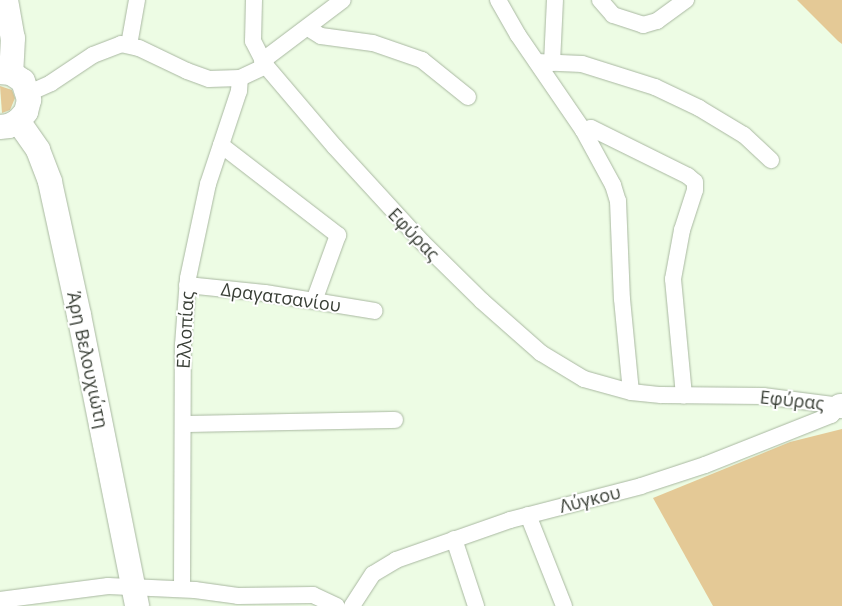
<!DOCTYPE html>
<html>
<head>
<meta charset="utf-8">
<style>
  body { margin:0 }
  #map { position:relative; width:842px; height:606px; overflow:hidden; background:#edfce4; font-family:"Open Sans",sans-serif }
  div>[style] { position:absolute }
  .green>* { inset:0; background:#e4c996 }
  .roads { filter:drop-shadow(0 0 1px #a9b8a1) drop-shadow(0 0 1px #a9b8a1) }
  .street>* { height:16px; margin:-8px; padding:0 8px; transform-origin:8px; border-radius:8px; background:#fff }
  .secondary>* { height:24px; margin:-12px; padding:0 12px; transform-origin:12px; border-radius:12px; background:#fff }
  span { translate:-50% -50%; white-space:nowrap; text-align:center; line-height:1.15; -webkit-text-stroke:4px #fff; paint-order:stroke }
  .street-label { font-size:18px; color:#383e35 }
</style>
</head>
<body>
<div id="map">
  <div class="green">
    <div style="clip-path:polygon(797px 0,842px 0,842px 44px,838px 41px)"></div>
    <div style="clip-path:polygon(0 86px,12px 90px,15px 98px,10px 110px,2px 113px)"></div>
    <div style="clip-path:polygon(842px 429px,842px 606px,713px 606px,653px 498px,790px 442px)"></div>
  </div>
  <div class="roads">
    <div class="street">
      <div style="left:254px;top:0;width:41px;rotate:91.4deg"></div>
      <div style="left:253px;top:41px;width:28px;rotate:63deg"></div>
      <div style="left:266px;top:66px;width:106px;rotate:49.6deg"></div>
      <div style="left:335px;top:147px;width:129px;rotate:47.5deg"></div>
      <div style="left:422px;top:242px;width:84px;rotate:44.5deg"></div>
      <div style="left:482px;top:301px;width:79px;rotate:41.4deg"></div>
      <div style="left:541px;top:353px;width:50px;rotate:31.2deg"></div>
      <div style="left:584px;top:379px;width:49px;rotate:15.5deg"></div>
      <div style="left:631px;top:392px;width:30px;rotate:6deg"></div>
      <div style="left:661px;top:395px;width:102px;rotate:0.6deg"></div>
      <div style="left:763px;top:396px;width:78px;rotate:7.4deg"></div>
      <div style="left:498px;top:0;width:40px;rotate:60.3deg"></div>
      <div style="left:518px;top:35px;width:115px;rotate:55.6deg"></div>
      <div style="left:583px;top:130px;width:63px;rotate:61.4deg"></div>
      <div style="left:613px;top:185px;width:17px;rotate:73deg"></div>
      <div style="left:618px;top:201px;width:98px;rotate:87.7deg"></div>
      <div style="left:622px;top:299px;width:93px;rotate:84.5deg"></div>
      <div style="left:600px;top:0;width:20px;rotate:49deg"></div>
      <div style="left:613px;top:15px;width:32px;rotate:18deg"></div>
      <div style="left:643px;top:25px;width:15px;rotate:-16deg"></div>
      <div style="left:657px;top:21px;width:36px;rotate:-36deg"></div>
      <div style="left:308px;top:28px;width:15px;rotate:32deg"></div>
      <div style="left:321px;top:36px;width:52px;rotate:7.7deg"></div>
      <div style="left:373px;top:43px;width:52px;rotate:19.1deg"></div>
      <div style="left:422px;top:60px;width:59px;rotate:38.8deg"></div>
      <div style="left:129px;top:45px;width:46px;rotate:-79.9deg"></div>
      <div style="left:262px;top:61px;width:101px;rotate:-37deg"></div>
      <div style="left:537px;top:62px;width:45px;rotate:2.5deg"></div>
      <div style="left:582px;top:64px;width:77px;rotate:17.5deg"></div>
      <div style="left:655px;top:87px;width:49px;rotate:25.5deg"></div>
      <div style="left:699px;top:108px;width:52px;rotate:31deg"></div>
      <div style="left:744px;top:135px;width:37px;rotate:43deg"></div>
      <div style="left:552px;top:63px;width:63px;rotate:-87.3deg"></div>
      <div style="left:29px;top:93px;width:24px;rotate:-24deg"></div>
      <div style="left:51px;top:83px;width:50px;rotate:-33.7deg"></div>
      <div style="left:93px;top:55px;width:30px;rotate:-21deg"></div>
      <div style="left:121px;top:44px;width:18px;rotate:13deg"></div>
      <div style="left:139px;top:48px;width:53px;rotate:25.6deg"></div>
      <div style="left:187px;top:71px;width:23px;rotate:20deg"></div>
      <div style="left:209px;top:79px;width:31px;rotate:-2deg"></div>
      <div style="left:240px;top:78px;width:29px;rotate:-25deg"></div>
      <div style="left:583px;top:130px;width:8px;rotate:-14deg"></div>
      <div style="left:591px;top:128px;width:108px;rotate:26.3deg"></div>
      <div style="left:688px;top:176px;width:9px;rotate:41deg"></div>
      <div style="left:695px;top:182px;width:8px;rotate:90deg"></div>
      <div style="left:695px;top:190px;width:42px;rotate:108deg"></div>
      <div style="left:682px;top:230px;width:50px;rotate:100.4deg"></div>
      <div style="left:673px;top:279px;width:117px;rotate:84.6deg"></div>
      <div style="left:221px;top:145px;width:148px;rotate:37.6deg"></div>
      <div style="left:338px;top:235px;width:70px;rotate:110deg"></div>
      <div style="left:187px;top:285px;width:78px;rotate:5.9deg"></div>
      <div style="left:265px;top:293px;width:111px;rotate:9.3deg"></div>
      <div style="left:183px;top:424px;width:212px;rotate:-1.1deg"></div>
      <div style="left:528px;top:515px;width:98px;rotate:68.4deg"></div>
      <div style="left:454px;top:539px;width:71px;rotate:71.8deg"></div>
      <div style="left:182px;top:589px;width:244px;rotate:-89.8deg"></div>
      <div style="left:183px;top:345px;width:67px;rotate:-85.7deg"></div>
      <div style="left:188px;top:278px;width:96px;rotate:-78deg"></div>
      <div style="left:208px;top:184px;width:98px;rotate:-71.6deg"></div>
      <div style="left:239px;top:91px;width:13px;rotate:-86deg"></div>
      <div style="left:0;top:600px;width:109px;rotate:-7.4deg"></div>
      <div style="left:108px;top:586px;width:87px;rotate:2.6deg"></div>
      <div style="left:195px;top:590px;width:43px;rotate:7.9deg"></div>
      <div style="left:238px;top:596px;width:75px;rotate:-0.8deg"></div>
      <div style="left:313px;top:595px;width:26px;rotate:25deg"></div>
      <div style="left:352px;top:606px;width:38px;rotate:-57deg"></div>
      <div style="left:373px;top:574px;width:27px;rotate:-31deg"></div>
      <div style="left:396px;top:560px;width:121px;rotate:-19.3deg"></div>
      <div style="left:510px;top:520px;width:135px;rotate:-14.5deg"></div>
      <div style="left:641px;top:486px;width:67px;rotate:-18.2deg"></div>
      <div style="left:705px;top:465px;width:136px;rotate:-21.6deg"></div>
      <div style="left:831px;top:415px;width:13px;rotate:-45deg"></div>
    </div>
    <div class="secondary">
      <div style="left:6px;top:0;width:39px;rotate:80deg"></div>
      <div style="left:13px;top:38px;width:35px;rotate:93deg"></div>
      <div style="left:0;top:72px;width:11px;rotate:5deg"></div>
      <div style="left:11px;top:73px;width:14px;rotate:34deg"></div>
      <div style="left:23px;top:81px;width:20px;rotate:72deg"></div>
      <div style="left:29px;top:100px;width:12px;rotate:104deg"></div>
      <div style="left:26px;top:112px;width:12px;rotate:132deg"></div>
      <div style="left:18px;top:121px;width:10px;rotate:151deg"></div>
      <div style="left:9px;top:126px;width:9px;rotate:174deg"></div>
      <div style="left:18px;top:121px;width:35px;rotate:55deg"></div>
      <div style="left:38px;top:150px;width:34px;rotate:69deg"></div>
      <div style="left:50px;top:182px;width:136px;rotate:77.7deg"></div>
      <div style="left:79px;top:315px;width:297px;rotate:78.7deg"></div>
      <div style="left:840px;top:406px;width:2px"></div>
    </div>
  </div>
  <div class="street-label">
    <span style="left:414px;top:234px;rotate:46deg">Εφύρας</span>
    <span style="left:281px;top:297px;rotate:8deg">Δραγατσανίου</span>
    <span style="left:185px;top:330px;rotate:-87deg">Ελλοπίας</span>
    <span style="left:88px;top:360px;rotate:78deg">Άρη Βελουχιώτη</span>
    <span style="left:792px;top:400px;rotate:6deg">Εφύρας</span>
    <span style="left:590px;top:499px;rotate:-14deg">Λύγκου</span>
  </div>
</div>
</body>
</html>
